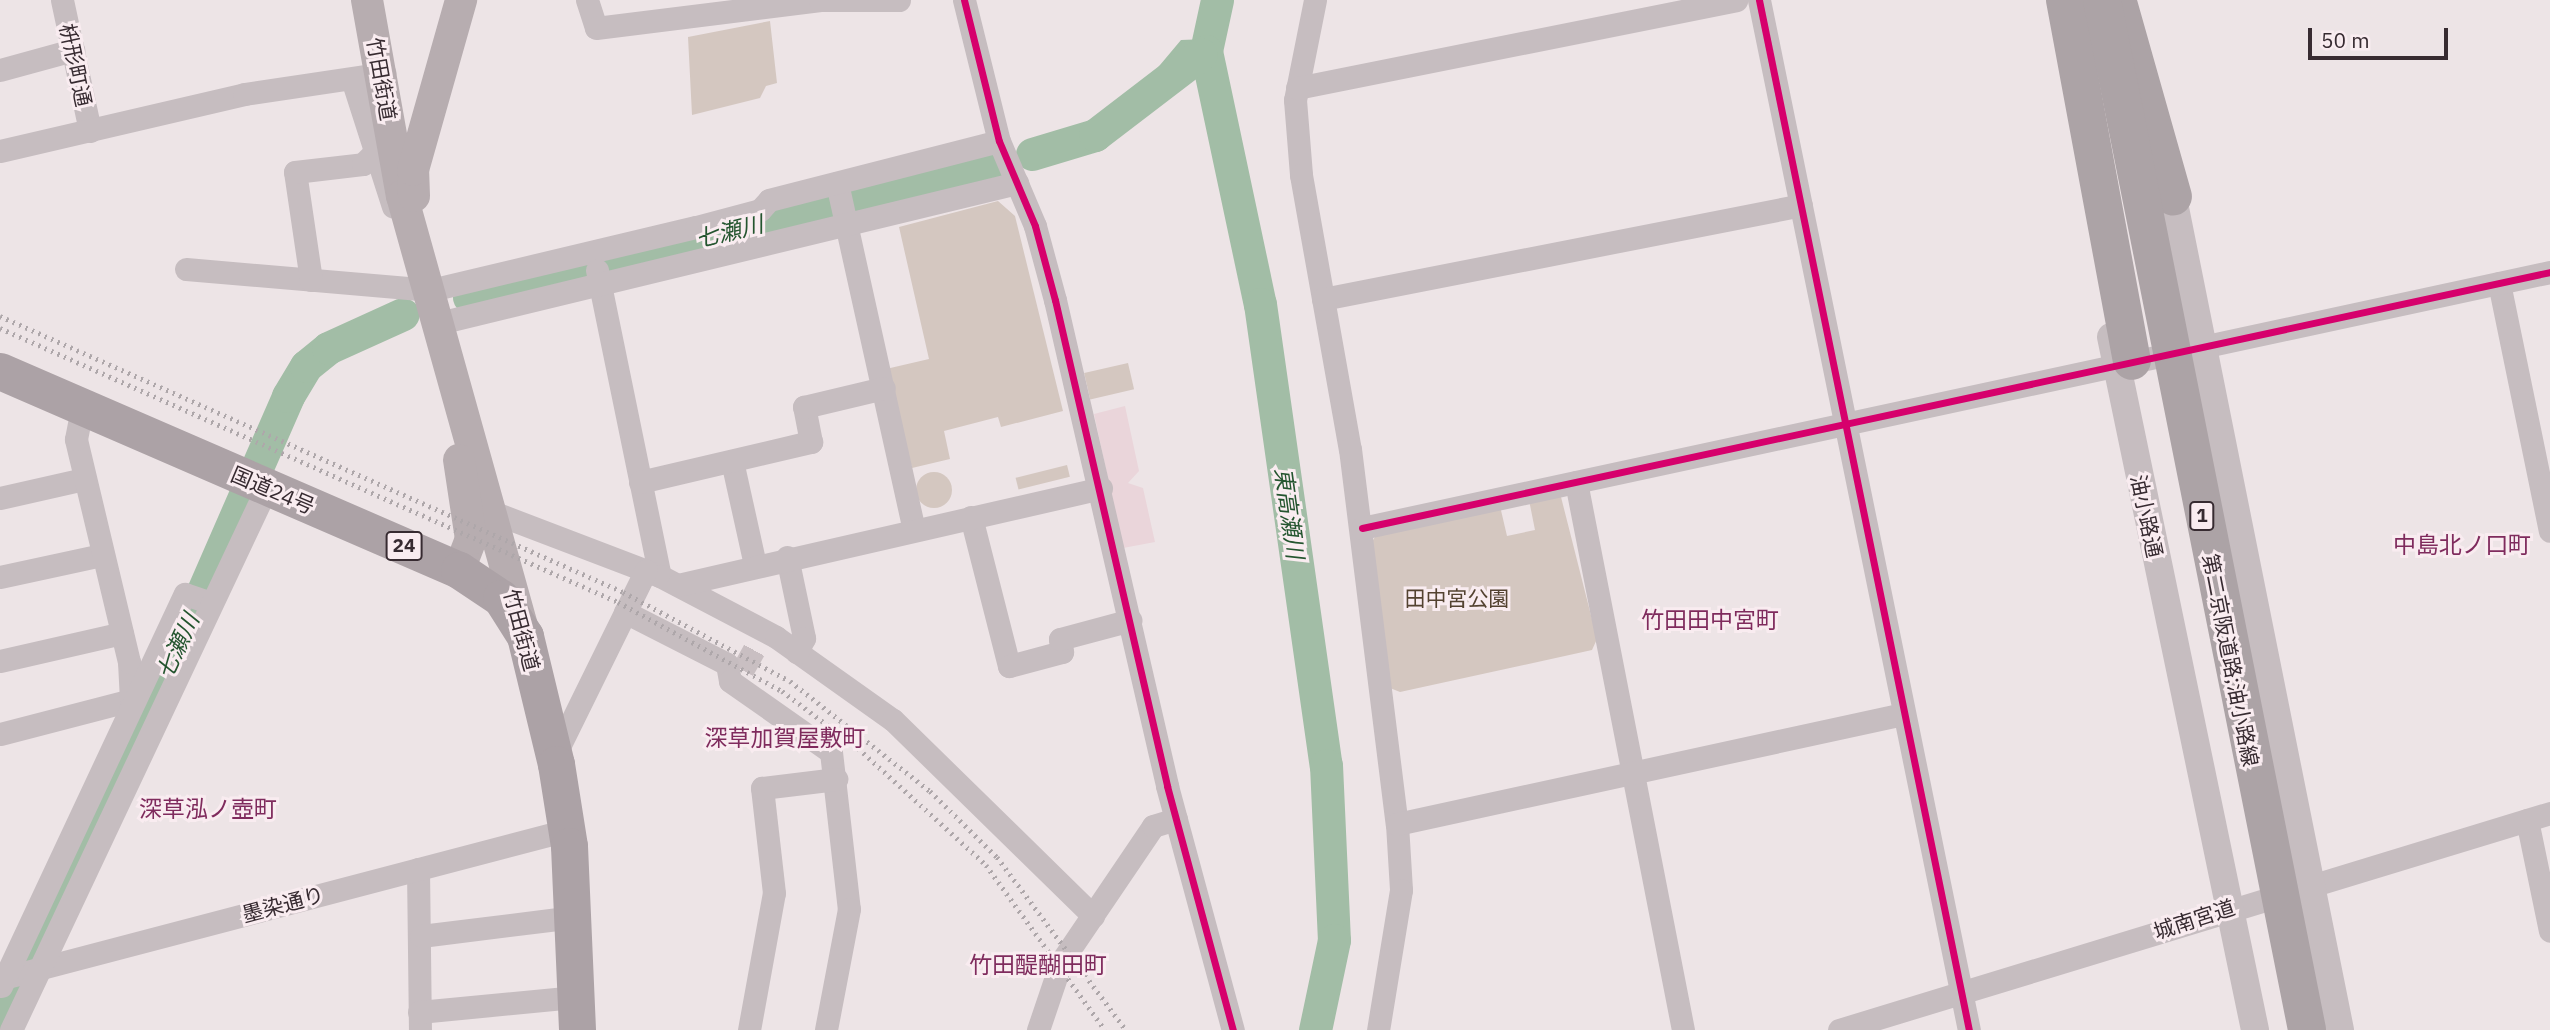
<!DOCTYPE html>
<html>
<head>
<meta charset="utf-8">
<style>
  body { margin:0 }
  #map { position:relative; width:2550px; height:1030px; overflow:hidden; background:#ede4e6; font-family:"IBM Plex Sans","Noto Sans JP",sans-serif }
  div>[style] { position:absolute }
  .green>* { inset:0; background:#d4c7c0; transform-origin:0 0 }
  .round { border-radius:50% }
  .plaza>* { inset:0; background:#ead5da }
  .water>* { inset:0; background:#a2bda6 }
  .river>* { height:33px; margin:-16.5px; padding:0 16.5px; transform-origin:16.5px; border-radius:16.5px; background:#a2bda6 }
  .minor-tunnel>* { height:23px; margin-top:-11.5px; transform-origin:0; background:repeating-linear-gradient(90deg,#c9bfc2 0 23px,transparent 0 34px) }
  .minor>* { height:23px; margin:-11.5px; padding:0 11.5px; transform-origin:11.5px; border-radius:11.5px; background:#c6bdc0 }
  .tertiary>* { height:28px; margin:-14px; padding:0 14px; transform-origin:14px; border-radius:14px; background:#c6bdc0 }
  .secondary>* { height:32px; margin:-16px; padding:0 16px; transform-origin:16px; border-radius:16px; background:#b7adb0 }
  .trunk>* { height:37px; margin:-18.5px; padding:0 18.5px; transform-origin:18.5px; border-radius:18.5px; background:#aca2a6 }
  .motorway>* { height:38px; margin:-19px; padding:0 19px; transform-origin:19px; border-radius:19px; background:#aca3a6 }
  .rail>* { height:5px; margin-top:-2.5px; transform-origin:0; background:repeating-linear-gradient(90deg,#aea7aa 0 2px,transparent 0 7px) }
  .motorway-bridge>* { height:38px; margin:-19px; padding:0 19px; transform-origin:19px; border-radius:19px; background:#aca3a6 }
  .cycleway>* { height:7px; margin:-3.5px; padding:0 3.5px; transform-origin:3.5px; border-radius:3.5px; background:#d6006c }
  span { translate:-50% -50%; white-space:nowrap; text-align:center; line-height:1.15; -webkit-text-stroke:6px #f9ecf0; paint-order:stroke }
  .shield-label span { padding:2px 5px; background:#f9ecf0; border:2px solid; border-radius:5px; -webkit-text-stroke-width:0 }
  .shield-label { font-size:19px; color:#372b31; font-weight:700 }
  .street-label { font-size:21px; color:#372b31 }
  .park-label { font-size:21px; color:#544331 }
  .water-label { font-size:23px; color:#24552f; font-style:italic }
  .neighbourhood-label { font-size:23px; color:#7f2b5d }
  .scale { position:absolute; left:2308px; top:28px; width:140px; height:32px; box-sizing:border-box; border:4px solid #372b31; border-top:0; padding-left:9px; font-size:21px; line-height:24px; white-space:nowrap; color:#372b31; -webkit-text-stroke:5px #f9ecf0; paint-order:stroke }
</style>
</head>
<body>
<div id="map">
  <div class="green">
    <div style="clip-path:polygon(770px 21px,777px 83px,766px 86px,760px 98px,692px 115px,688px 37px)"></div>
    <div style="clip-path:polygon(998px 201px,1015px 216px,1063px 411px,1001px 427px,998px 417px,944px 431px,950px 459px,912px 468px,886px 369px,929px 359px,899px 227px)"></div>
    <div style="left:1128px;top:363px;width:27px;height:45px;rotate:77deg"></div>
    <div style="left:1067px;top:465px;width:12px;height:53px;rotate:76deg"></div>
    <div class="round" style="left:916px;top:472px;width:36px;height:36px"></div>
    <div style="clip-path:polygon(1560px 493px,1597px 639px,1592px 650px,1400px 692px,1390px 688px,1370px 545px,1378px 532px,1500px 506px,1507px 536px,1535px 530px,1529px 500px)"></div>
  </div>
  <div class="plaza">
    <div style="clip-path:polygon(1125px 406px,1139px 471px,1128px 483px,1143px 488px,1155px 542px,1123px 548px,1094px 414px)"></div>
  </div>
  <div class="water">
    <div style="clip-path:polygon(1209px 0,1223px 0,1216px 36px,1225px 92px,1220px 99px,1210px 99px,1195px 69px,1175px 88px,1155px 71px,1181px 40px,1207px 39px)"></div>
  </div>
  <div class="river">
    <div style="left:1217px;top:0;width:52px;rotate:102.2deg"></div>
    <div style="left:1206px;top:51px;width:259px;rotate:78deg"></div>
    <div style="left:1260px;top:304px;width:466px;rotate:81.9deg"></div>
    <div style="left:1326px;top:765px;width:175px;rotate:87.4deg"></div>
    <div style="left:1334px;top:940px;width:92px;rotate:101.9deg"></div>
    <div style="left:1032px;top:154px;width:66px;rotate:-16.8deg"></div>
    <div style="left:1095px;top:135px;width:133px;rotate:-37.4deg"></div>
    <div style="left:469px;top:297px;width:537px;rotate:-14.22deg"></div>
    <div style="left:0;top:1026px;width:105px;rotate:-68.8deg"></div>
    <div style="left:38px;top:928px;width:358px;rotate:-63.8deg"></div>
    <div style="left:196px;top:607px;width:230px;rotate:-66.4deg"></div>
    <div style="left:288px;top:396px;width:35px;rotate:-59deg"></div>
    <div style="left:306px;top:366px;width:28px;rotate:-39deg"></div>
    <div style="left:328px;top:348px;width:82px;rotate:-24.4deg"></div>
  </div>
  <div class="minor-tunnel">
    <div style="left:743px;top:670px;width:26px;rotate:-61deg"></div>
  </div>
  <div class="minor">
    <div style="left:62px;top:0;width:134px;rotate:77.9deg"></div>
    <div style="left:587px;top:0;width:29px;rotate:72deg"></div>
    <div style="left:596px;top:28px;width:226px;rotate:-7.1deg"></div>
    <div style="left:820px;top:0;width:79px"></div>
    <div style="left:964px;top:0;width:145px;rotate:76.1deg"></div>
    <div style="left:999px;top:141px;width:92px;rotate:67deg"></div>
    <div style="left:1035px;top:226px;width:77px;rotate:74.9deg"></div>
    <div style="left:1055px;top:300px;width:499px;rotate:77deg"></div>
    <div style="left:1167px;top:786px;width:253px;rotate:74.9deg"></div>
    <div style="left:1315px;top:0;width:102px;rotate:101.3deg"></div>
    <div style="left:1295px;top:100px;width:75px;rotate:85.4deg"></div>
    <div style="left:1301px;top:175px;width:278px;rotate:79.9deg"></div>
    <div style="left:1350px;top:449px;width:378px;rotate:82.9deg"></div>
    <div style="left:1397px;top:824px;width:66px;rotate:86.5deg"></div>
    <div style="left:1401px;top:890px;width:142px;rotate:99.3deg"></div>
    <div style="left:1759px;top:0;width:1051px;rotate:78.48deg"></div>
    <div style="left:0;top:70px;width:76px;rotate:-15.3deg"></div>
    <div style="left:352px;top:79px;width:134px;rotate:72.2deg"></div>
    <div style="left:1297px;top:88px;width:448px;rotate:-11.3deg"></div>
    <div style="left:0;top:151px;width:251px;rotate:-13.1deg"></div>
    <div style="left:244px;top:94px;width:142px;rotate:-8.5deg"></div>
    <div style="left:837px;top:183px;width:355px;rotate:77.5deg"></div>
    <div style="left:186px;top:269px;width:246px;rotate:4.9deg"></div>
    <div style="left:431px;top:290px;width:272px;rotate:-13.4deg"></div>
    <div style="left:696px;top:227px;width:66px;rotate:-14.9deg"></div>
    <div style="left:760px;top:210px;width:13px;rotate:-48deg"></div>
    <div style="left:769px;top:200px;width:237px;rotate:-14.4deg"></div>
    <div style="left:597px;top:270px;width:312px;rotate:78.4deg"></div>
    <div style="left:311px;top:280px;width:109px;rotate:-98.4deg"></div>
    <div style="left:295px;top:172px;width:68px;rotate:-6.7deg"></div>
    <div style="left:363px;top:164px;width:40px;rotate:-45deg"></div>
    <div style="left:2499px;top:283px;width:253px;rotate:78.4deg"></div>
    <div style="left:1323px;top:299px;width:487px;rotate:-11.1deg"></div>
    <div style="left:439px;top:323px;width:595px;rotate:-13.62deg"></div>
    <div style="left:732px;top:461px;width:107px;rotate:77.5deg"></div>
    <div style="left:640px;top:482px;width:176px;rotate:-13.2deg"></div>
    <div style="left:811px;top:442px;width:36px;rotate:-101deg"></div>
    <div style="left:804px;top:407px;width:82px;rotate:-13.4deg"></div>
    <div style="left:1576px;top:482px;width:558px;rotate:78.95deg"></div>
    <div style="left:0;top:498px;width:86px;rotate:-12.7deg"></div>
    <div style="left:487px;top:510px;width:185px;rotate:20.9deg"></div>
    <div style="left:660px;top:576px;width:131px;rotate:27.7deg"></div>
    <div style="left:776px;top:637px;width:143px;rotate:35.4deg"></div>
    <div style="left:893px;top:720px;width:280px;rotate:44.4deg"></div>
    <div style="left:971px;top:517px;width:154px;rotate:75.7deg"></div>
    <div style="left:1009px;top:666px;width:55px;rotate:-14.8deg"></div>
    <div style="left:1062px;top:652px;width:13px;rotate:-99deg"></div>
    <div style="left:1060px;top:639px;width:73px;rotate:-15deg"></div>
    <div style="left:1362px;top:528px;width:1215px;rotate:-12.16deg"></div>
    <div style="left:787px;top:557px;width:83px;rotate:78.1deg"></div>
    <div style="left:804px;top:638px;width:16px;rotate:117deg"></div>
    <div style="left:0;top:577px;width:104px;rotate:-12.2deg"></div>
    <div style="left:678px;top:585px;width:434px;rotate:-12.9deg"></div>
    <div style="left:625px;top:612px;width:114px;rotate:27deg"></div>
    <div style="left:727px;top:664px;width:17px;rotate:80deg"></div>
    <div style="left:730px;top:681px;width:123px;rotate:35.1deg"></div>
    <div style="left:831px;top:752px;width:158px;rotate:83.5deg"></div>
    <div style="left:849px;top:909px;width:123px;rotate:100.8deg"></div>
    <div style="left:0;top:661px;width:125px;rotate:-12.9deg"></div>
    <div style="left:0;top:734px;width:135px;rotate:-14.5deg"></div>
    <div style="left:131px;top:700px;width:38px;rotate:-93deg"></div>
    <div style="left:129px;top:662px;width:229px;rotate:-103.4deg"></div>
    <div style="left:76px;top:439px;width:32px;rotate:-79deg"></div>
    <div style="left:554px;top:757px;width:208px;rotate:-63.8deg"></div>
    <div style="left:2527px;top:820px;width:113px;rotate:78.3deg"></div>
    <div style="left:1397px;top:824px;width:518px;rotate:-12.26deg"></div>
    <div style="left:418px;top:869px;width:161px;rotate:89.3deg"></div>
    <div style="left:421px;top:936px;width:154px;rotate:-7.1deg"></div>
    <div style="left:0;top:979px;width:586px;rotate:-14.72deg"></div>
    <div style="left:1px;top:986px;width:433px;rotate:-64.9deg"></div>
    <div style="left:185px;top:594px;width:28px;rotate:19deg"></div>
    <div style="left:419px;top:1012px;width:158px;rotate:-5.5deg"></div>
    <div style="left:11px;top:1030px;width:600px;rotate:-64.76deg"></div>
    <div style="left:749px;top:1030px;width:139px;rotate:-79.7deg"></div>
    <div style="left:774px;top:893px;width:106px;rotate:-96.5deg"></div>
    <div style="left:762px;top:788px;width:75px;rotate:-6.9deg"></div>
    <div style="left:1038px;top:1030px;width:72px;rotate:-71.3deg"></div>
    <div style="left:1061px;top:962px;width:164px;rotate:-55.9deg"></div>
    <div style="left:1153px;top:826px;width:24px;rotate:-17deg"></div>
    <div style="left:1839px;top:1030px;width:743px;rotate:-16.97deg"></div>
  </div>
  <div class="tertiary">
    <div style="left:2169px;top:178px;width:869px;rotate:78.65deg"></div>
    <div style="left:2111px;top:337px;width:708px;rotate:78.26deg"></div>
  </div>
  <div class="secondary">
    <div style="left:367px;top:0;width:199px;rotate:79.9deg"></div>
    <div style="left:402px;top:196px;width:443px;rotate:74.4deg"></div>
    <div style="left:414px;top:196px;width:26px;rotate:-92deg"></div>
    <div style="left:413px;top:170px;width:177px;rotate:-74.2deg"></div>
    <div style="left:459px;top:570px;width:33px;rotate:-69deg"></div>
    <div style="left:471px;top:539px;width:80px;rotate:-98.6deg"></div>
  </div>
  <div class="trunk">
    <div style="left:0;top:371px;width:500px;rotate:23.44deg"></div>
    <div style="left:459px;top:570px;width:50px;rotate:33.7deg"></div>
    <div style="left:501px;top:598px;width:45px;rotate:57.7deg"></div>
    <div style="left:525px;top:636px;width:132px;rotate:76.4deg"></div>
    <div style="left:556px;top:764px;width:83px;rotate:81deg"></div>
    <div style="left:569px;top:846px;width:184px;rotate:87.5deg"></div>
  </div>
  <div class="motorway">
    <div style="left:2065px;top:0;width:367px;rotate:79.5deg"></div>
    <div style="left:2119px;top:6px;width:198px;rotate:74.2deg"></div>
  </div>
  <div class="rail">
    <div style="left:0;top:316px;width:681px;rotate:23.89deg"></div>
    <div style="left:623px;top:592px;width:189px;rotate:28.1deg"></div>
    <div style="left:790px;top:681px;width:178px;rotate:38.2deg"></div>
    <div style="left:930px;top:791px;width:94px;rotate:44.6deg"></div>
    <div style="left:997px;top:857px;width:216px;rotate:53.3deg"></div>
    <div style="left:0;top:328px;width:676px;rotate:23.91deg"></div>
    <div style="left:618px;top:602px;width:187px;rotate:28.5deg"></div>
    <div style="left:782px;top:691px;width:95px;rotate:36.9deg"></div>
    <div style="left:858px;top:748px;width:173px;rotate:42.4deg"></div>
    <div style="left:986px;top:865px;width:203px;rotate:54.2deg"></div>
  </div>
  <div class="motorway-bridge">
    <div style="left:2102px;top:0;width:1050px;rotate:78.74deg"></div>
  </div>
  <div class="cycleway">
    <div style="left:964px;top:0;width:145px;rotate:76.1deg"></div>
    <div style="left:999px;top:141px;width:92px;rotate:67deg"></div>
    <div style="left:1035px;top:226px;width:77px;rotate:74.9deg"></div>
    <div style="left:1055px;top:300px;width:499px;rotate:77deg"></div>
    <div style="left:1167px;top:786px;width:253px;rotate:74.9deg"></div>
    <div style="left:1759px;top:0;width:1051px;rotate:78.48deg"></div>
    <div style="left:1362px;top:528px;width:1215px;rotate:-12.16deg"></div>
  </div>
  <div class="shield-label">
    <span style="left:2202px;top:516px">1</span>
    <span style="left:404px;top:546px">24</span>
  </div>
  <div class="street-label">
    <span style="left:76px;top:65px;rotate:78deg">枡形町通</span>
    <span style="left:382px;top:79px;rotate:80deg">竹田街道</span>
    <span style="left:273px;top:490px;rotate:23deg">国道24号</span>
    <span style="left:2147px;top:516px;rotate:78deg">油小路通</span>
    <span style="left:522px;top:630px;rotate:75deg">竹田街道</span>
    <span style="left:2231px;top:660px;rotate:79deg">第二京阪道路;油小路線</span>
    <span style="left:283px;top:904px;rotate:-15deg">墨染通り</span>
    <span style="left:2194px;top:919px;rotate:-18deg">城南宮道</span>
  </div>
  <div class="park-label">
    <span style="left:1457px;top:598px">田中宮公園</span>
  </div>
  <div class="water-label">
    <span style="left:729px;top:231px;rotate:-14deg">七瀬川</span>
    <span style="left:1290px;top:513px;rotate:82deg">東高瀬川</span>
    <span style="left:177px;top:646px;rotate:-65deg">七瀬川</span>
  </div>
  <div class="neighbourhood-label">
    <span style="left:2462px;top:544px">中島北ノ口町</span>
    <span style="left:1710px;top:619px">竹田田中宮町</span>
    <span style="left:785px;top:737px">深草加賀屋敷町</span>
    <span style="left:208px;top:808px">深草泓ノ壺町</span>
    <span style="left:1038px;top:964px">竹田醍醐田町</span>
  </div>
  <div class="scale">50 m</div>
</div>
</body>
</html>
